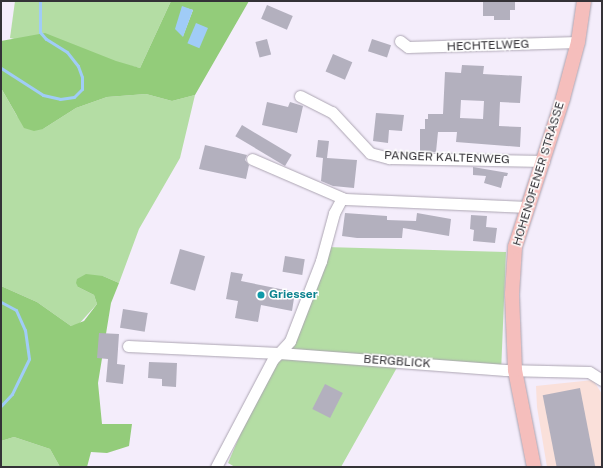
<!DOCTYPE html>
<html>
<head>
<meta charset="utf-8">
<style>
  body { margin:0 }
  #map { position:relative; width:603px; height:468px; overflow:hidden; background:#f4edfb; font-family:"Public Sans",sans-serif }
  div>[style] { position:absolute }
  .industrial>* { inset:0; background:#fae0da }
  .green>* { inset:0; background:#b4dda4 }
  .forest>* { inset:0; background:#93cc7a }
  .water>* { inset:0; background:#a0ccf7; transform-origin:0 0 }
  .stream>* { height:3px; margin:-1.5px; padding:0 1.5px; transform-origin:1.5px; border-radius:1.5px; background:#a0ccf7 }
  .building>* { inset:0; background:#b3b0be; transform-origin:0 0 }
  .roads { filter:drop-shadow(0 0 1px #aca5b2) drop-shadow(0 0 1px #aca5b2) }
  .minor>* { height:11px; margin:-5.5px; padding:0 5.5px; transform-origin:5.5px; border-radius:5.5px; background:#fff }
  .major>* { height:14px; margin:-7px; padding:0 7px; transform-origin:7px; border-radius:7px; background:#f5bebc }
  .dots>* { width:11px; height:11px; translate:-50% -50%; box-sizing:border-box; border:2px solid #fff; border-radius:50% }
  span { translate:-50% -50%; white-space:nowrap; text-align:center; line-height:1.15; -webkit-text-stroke:3px #fff; paint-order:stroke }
  .street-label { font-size:12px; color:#343237 }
  .culture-label { font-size:12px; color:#0d838f; font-weight:700 }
  .left { translate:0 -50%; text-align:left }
  .frame { position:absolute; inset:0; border:2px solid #343237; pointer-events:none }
</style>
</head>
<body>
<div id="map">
  <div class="industrial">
    <div style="clip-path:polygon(593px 380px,602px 394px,602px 467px,547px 467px,537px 407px,536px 386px)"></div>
  </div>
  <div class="green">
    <div style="clip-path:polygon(15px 1px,171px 1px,140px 68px,10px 38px)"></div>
    <div style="clip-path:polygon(1px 88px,17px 116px,43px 129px,76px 108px,107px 97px,146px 94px,172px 101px,195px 95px,180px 158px,139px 229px,119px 283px,103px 276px,78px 287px,94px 295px,97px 304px,78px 325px,71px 326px,37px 302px,1px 286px)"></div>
    <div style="clip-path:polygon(325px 247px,506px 252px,501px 373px,399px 364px,341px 467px,235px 467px,228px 463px,272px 360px,290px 341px)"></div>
    <div style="clip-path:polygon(14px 437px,50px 449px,60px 467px,1px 467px,1px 441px)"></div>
  </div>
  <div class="forest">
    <div style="clip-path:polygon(evenodd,171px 1px,249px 1px,195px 95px,172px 101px,146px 94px,107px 97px,76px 108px,43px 129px,34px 131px,24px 128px,1px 88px,1px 41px,45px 33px,116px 61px,140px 68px,171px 1px,182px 7px,193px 10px,183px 36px,182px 7px)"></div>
    <div style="clip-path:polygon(86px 274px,103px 276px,119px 283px,111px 303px,98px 383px,102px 424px,132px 424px,129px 446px,107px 453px,91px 452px,87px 467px,60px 467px,50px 449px,14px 437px,1px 441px,1px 286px,37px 302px,71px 326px,84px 321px,97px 304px,94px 295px,78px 287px,76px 283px,77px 279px)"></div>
  </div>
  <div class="water">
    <div style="clip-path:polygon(182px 6px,193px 10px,183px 37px,175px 29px)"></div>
    <div style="left:196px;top:23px;width:13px;height:22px;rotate:23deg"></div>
  </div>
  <div class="stream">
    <div style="left:1px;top:68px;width:50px;rotate:32.7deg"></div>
    <div style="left:43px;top:95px;width:17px;rotate:13deg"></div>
    <div style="left:60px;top:99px;width:14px;rotate:-8deg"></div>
    <div style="left:74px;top:97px;width:11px;rotate:-45deg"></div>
    <div style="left:82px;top:89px;width:12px;rotate:-90deg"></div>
    <div style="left:82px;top:77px;width:12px;rotate:-110deg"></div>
    <div style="left:78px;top:66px;width:18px;rotate:-128deg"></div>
    <div style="left:67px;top:52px;width:25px;rotate:-148deg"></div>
    <div style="left:46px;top:39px;width:9px;rotate:-131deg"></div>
    <div style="left:40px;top:32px;width:31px;rotate:-90deg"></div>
    <div style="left:1px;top:302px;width:17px;rotate:28deg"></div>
    <div style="left:16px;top:310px;width:22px;rotate:66deg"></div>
    <div style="left:25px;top:330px;width:29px;rotate:82deg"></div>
    <div style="left:29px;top:359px;width:39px;rotate:116deg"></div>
    <div style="left:12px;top:394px;width:16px;rotate:133deg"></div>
  </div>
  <div class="building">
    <div style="clip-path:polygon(515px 1px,515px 10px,510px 10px,510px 20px,494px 20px,494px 16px,483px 16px,483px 2px)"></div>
    <div style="left:267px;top:5px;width:28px;height:15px;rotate:23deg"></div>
    <div style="left:267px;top:39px;width:16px;height:12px;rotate:75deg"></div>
    <div style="left:372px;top:39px;width:20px;height:13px;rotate:18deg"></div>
    <div style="left:333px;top:54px;width:21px;height:19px;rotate:23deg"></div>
    <div style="clip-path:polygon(evenodd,462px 65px,484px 66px,483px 74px,522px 76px,520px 103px,500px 102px,499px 126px,521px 127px,520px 147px,456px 142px,457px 132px,438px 132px,436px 152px,420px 152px,420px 129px,425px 129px,425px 119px,428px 119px,428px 114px,443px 114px,445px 72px,461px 73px,462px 65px,461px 100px,484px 101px,483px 119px,460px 118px,461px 100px)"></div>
    <div style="clip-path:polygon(267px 102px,288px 107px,290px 102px,303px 106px,297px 133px,262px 125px)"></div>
    <div style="clip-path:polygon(376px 113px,404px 115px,402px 131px,389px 130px,388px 143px,373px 141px)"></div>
    <div style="left:242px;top:125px;width:58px;height:13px;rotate:31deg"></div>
    <div style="clip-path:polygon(318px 140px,329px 141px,327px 158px,357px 160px,354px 188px,333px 186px,321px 181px,323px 158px,316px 157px)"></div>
    <div style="clip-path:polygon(205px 145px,247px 155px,245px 160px,249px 165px,246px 179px,199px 169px)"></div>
    <div style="clip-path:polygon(473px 167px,508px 173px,507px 176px,504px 176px,501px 188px,484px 183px,486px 176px,473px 175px)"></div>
    <div style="clip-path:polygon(345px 213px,387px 216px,387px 220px,416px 221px,417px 213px,451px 219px,449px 236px,403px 228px,402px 238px,357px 238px,342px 236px)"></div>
    <div style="clip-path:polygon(471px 215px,487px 216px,486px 227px,497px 228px,495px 243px,473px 241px,474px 230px,470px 229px)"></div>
    <div style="left:180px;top:249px;width:26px;height:36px;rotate:16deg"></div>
    <div style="left:285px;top:256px;width:20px;height:16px;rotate:9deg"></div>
    <div style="clip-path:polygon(231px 272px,243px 274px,241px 281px,295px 292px,292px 311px,261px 305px,258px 322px,235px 318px,238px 301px,226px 299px)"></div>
    <div style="left:123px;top:309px;width:25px;height:19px;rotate:9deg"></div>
    <div style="clip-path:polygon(99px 333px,119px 334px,117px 364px,125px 365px,123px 384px,106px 382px,108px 359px,97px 358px)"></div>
    <div style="clip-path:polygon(149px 362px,177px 363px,176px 387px,162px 386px,162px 379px,148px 378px)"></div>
    <div style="left:325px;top:384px;width:20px;height:28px;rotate:27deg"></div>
    <div style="left:580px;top:388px;width:81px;height:38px;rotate:79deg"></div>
  </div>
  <div class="roads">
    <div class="minor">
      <div style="left:400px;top:41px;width:10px;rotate:37deg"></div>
      <div style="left:408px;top:47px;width:170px;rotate:-1.7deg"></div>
      <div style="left:300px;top:96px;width:36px;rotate:27deg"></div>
      <div style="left:332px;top:112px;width:56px;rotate:47.2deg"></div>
      <div style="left:370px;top:153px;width:20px;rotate:15deg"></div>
      <div style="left:389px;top:158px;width:155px;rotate:1.1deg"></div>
      <div style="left:252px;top:159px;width:101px;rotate:23.3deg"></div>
      <div style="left:345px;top:199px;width:183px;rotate:2.5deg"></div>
      <div style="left:128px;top:346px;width:151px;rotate:2.7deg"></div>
      <div style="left:279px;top:353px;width:16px;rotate:-47deg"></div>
      <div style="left:290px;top:341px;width:86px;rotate:-68.8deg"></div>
      <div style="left:321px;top:261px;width:50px;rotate:-74.8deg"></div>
      <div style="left:334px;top:213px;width:17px;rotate:-62deg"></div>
      <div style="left:216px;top:467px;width:122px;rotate:-62.2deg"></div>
      <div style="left:273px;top:359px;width:8px;rotate:-45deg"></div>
      <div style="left:279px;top:353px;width:227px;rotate:4.3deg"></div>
      <div style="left:505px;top:370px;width:84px;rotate:1.4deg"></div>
      <div style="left:589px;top:372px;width:15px;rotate:32deg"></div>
    </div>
    <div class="major">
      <div style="left:534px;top:467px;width:99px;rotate:-101.1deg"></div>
      <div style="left:515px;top:370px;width:76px;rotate:-92.3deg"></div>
      <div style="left:512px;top:294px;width:47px;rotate:-86.3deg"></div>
      <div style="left:515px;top:247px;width:157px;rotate:-72.1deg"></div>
      <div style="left:563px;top:98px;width:58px;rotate:-75deg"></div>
      <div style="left:578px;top:42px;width:41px;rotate:-81.7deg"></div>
    </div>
  </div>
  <div class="dots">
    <div style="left:261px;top:295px;background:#0f9aa8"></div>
  </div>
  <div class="street-label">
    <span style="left:488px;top:46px;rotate:-2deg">HECHTELWEG</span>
    <span style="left:447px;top:158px;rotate:2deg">PANGER KALTENWEG</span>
    <span style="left:539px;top:174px;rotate:-73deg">HOHENOFENER STRASSE</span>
    <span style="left:397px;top:362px;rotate:4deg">BERGBLICK</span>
  </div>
  <div class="culture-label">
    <span class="left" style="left:269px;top:295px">Griesser</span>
  </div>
  <div class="frame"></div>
</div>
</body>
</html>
